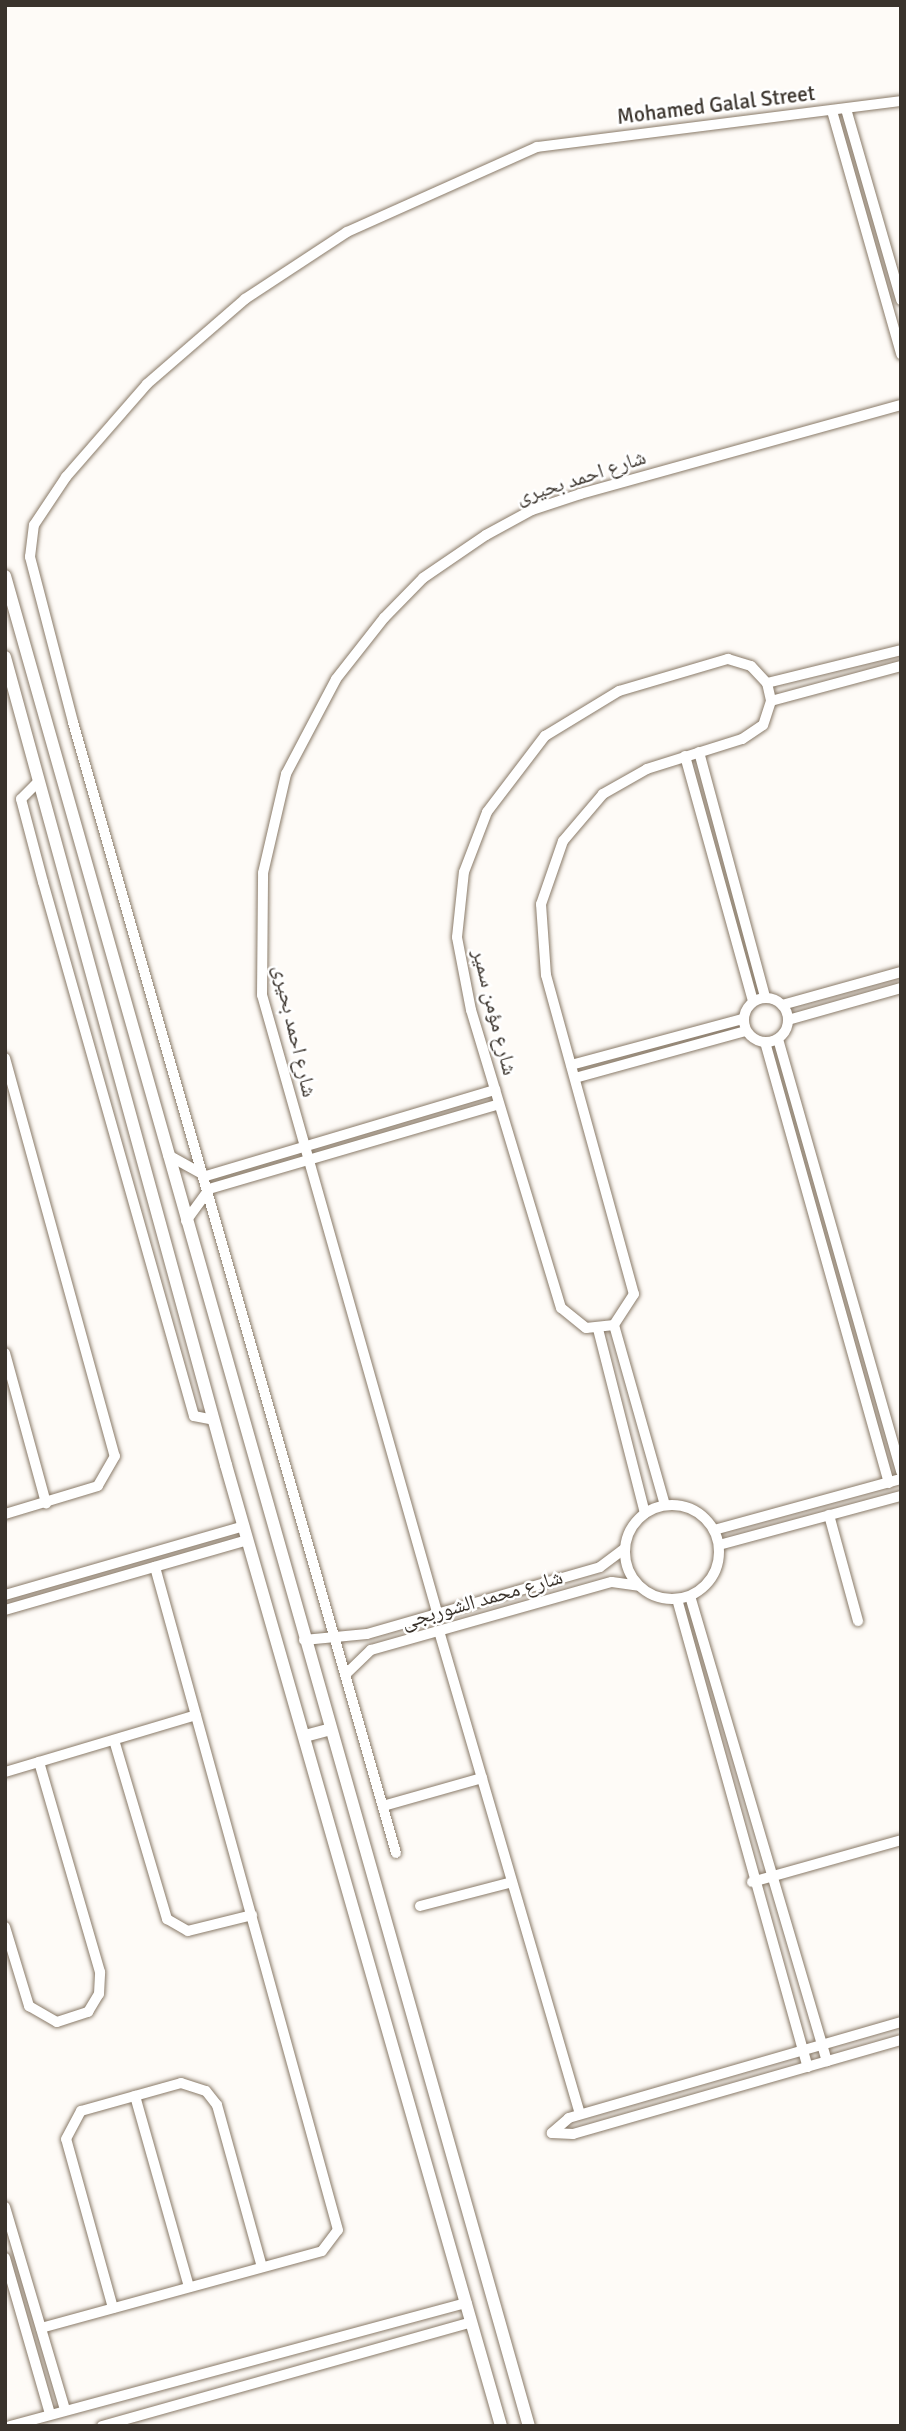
<!DOCTYPE html>
<html>
<head>
<meta charset="utf-8">
<style>
  body { margin:0 }
  #map { position:relative; width:906px; height:2431px; overflow:hidden; background:#fefbf7; font-family:Signika,"Noto Naskh Arabic",sans-serif }
  div>[style] { position:absolute }
  .roads { filter:drop-shadow(0 0 2px #897a68) drop-shadow(0 0 2px #897a68) }
  .minor>* { height:10px; margin:-5px; padding:0 5px; transform-origin:5px; border-radius:5px; background:#fff }
  .minor>.ring { margin:-5px; padding:0; box-sizing:content-box; background:none; border:10px solid #fff; border-radius:50% }
  .tertiary>* { height:12px; margin:-6px; padding:0 6px; transform-origin:6px; border-radius:6px; background:#fff }
  span { translate:-50% -50%; white-space:nowrap; text-align:center; line-height:1.15; -webkit-text-stroke:5px #fff; paint-order:stroke }
  .street-label { font-size:21px; color:#3a332c }
  .frame { position:absolute; inset:0; border:7px solid #3a332c; pointer-events:none }
</style>
</head>
<body>
<div id="map">
  <div class="roads">
    <div class="minor">
      <div style="left:846px;top:109px;width:199px;rotate:73.9deg"></div>
      <div style="left:832px;top:111px;width:253px;rotate:74.1deg"></div>
      <div style="left:728px;top:659px;width:24px;rotate:17deg"></div>
      <div style="left:751px;top:666px;width:23px;rotate:47deg"></div>
      <div style="left:767px;top:683px;width:18px;rotate:77deg"></div>
      <div style="left:771px;top:701px;width:25px;rotate:108deg"></div>
      <div style="left:763px;top:725px;width:25px;rotate:146deg"></div>
      <div style="left:742px;top:739px;width:100px;rotate:162.5deg"></div>
      <div style="left:647px;top:769px;width:51px;rotate:150.4deg"></div>
      <div style="left:603px;top:794px;width:62px;rotate:130.4deg"></div>
      <div style="left:563px;top:841px;width:67px;rotate:109.2deg"></div>
      <div style="left:541px;top:904px;width:71px;rotate:86deg"></div>
      <div style="left:546px;top:975px;width:331px;rotate:74.6deg"></div>
      <div style="left:634px;top:1294px;width:37px;rotate:123deg"></div>
      <div style="left:614px;top:1325px;width:28px;rotate:174deg"></div>
      <div style="left:586px;top:1328px;width:32px;rotate:-141deg"></div>
      <div style="left:561px;top:1308px;width:311px;rotate:-106.8deg"></div>
      <div style="left:471px;top:1010px;width:74px;rotate:-100.9deg"></div>
      <div style="left:457px;top:937px;width:65px;rotate:-83.9deg"></div>
      <div style="left:464px;top:872px;width:64px;rotate:-69deg"></div>
      <div style="left:487px;top:812px;width:96px;rotate:-52.7deg"></div>
      <div style="left:545px;top:736px;width:87px;rotate:-31.3deg"></div>
      <div style="left:619px;top:691px;width:114px;rotate:-16.4deg"></div>
      <div style="left:767px;top:683px;width:138px;rotate:-13.8deg"></div>
      <div style="left:771px;top:701px;width:135px;rotate:-15.1deg"></div>
      <div style="left:699px;top:752px;width:254px;rotate:74.9deg"></div>
      <div style="left:685px;top:756px;width:254px;rotate:74.5deg"></div>
      <div style="left:38px;top:782px;width:24px;rotate:135deg"></div>
      <div style="left:21px;top:799px;width:86px;rotate:75.2deg"></div>
      <div style="left:43px;top:882px;width:555px;rotate:74.21deg"></div>
      <div style="left:194px;top:1416px;width:20px;rotate:11deg"></div>
      <div class="ring" style="left:744px;top:998px;width:34px;height:34px"></div>
      <div style="left:782px;top:1005px;width:123px;rotate:-15.5deg"></div>
      <div style="left:788px;top:1020px;width:117px;rotate:-15.8deg"></div>
      <div style="left:778px;top:1039px;width:450px;rotate:74.1deg"></div>
      <div style="left:765px;top:1042px;width:458px;rotate:74.3deg"></div>
      <div style="left:5px;top:1058px;width:413px;rotate:74.6deg"></div>
      <div style="left:115px;top:1456px;width:34px;rotate:120deg"></div>
      <div style="left:98px;top:1486px;width:97px;rotate:163.2deg"></div>
      <div style="left:571px;top:1065px;width:178px;rotate:-15deg"></div>
      <div style="left:575px;top:1078px;width:177px;rotate:-15.4deg"></div>
      <div style="left:168px;top:1155px;width:43px;rotate:28.9deg"></div>
      <div style="left:206px;top:1176px;width:302px;rotate:-16.6deg"></div>
      <div style="left:186px;top:1221px;width:39px;rotate:-54deg"></div>
      <div style="left:209px;top:1189px;width:302px;rotate:-16.3deg"></div>
      <div style="left:614px;top:1325px;width:187px;rotate:74.2deg"></div>
      <div style="left:598px;top:1329px;width:190px;rotate:75.7deg"></div>
      <div style="left:5px;top:1353px;width:156px;rotate:74.7deg"></div>
      <div class="ring" style="left:625px;top:1505px;width:84px;height:84px"></div>
      <div style="left:829px;top:1515px;width:110px;rotate:74.7deg"></div>
      <div style="left:714px;top:1530px;width:194px;rotate:-15.3deg"></div>
      <div style="left:719px;top:1545px;width:188px;rotate:-15.1deg"></div>
      <div style="left:5px;top:1595px;width:249px;rotate:-16.1deg"></div>
      <div style="left:690px;top:1596px;width:485px;rotate:73.6deg"></div>
      <div style="left:677px;top:1599px;width:486px;rotate:74.4deg"></div>
      <div style="left:5px;top:1610px;width:253px;rotate:-16.1deg"></div>
      <div style="left:437px;top:1612px;width:641px;rotate:-105.83deg"></div>
      <div style="left:262px;top:995px;width:122px;rotate:-89.5deg"></div>
      <div style="left:263px;top:873px;width:102px;rotate:-76.9deg"></div>
      <div style="left:286px;top:774px;width:107px;rotate:-62.2deg"></div>
      <div style="left:336px;top:679px;width:78px;rotate:-51.8deg"></div>
      <div style="left:384px;top:618px;width:56px;rotate:-45.7deg"></div>
      <div style="left:423px;top:578px;width:76px;rotate:-34.3deg"></div>
      <div style="left:486px;top:535px;width:52px;rotate:-28.5deg"></div>
      <div style="left:532px;top:510px;width:51px;rotate:-18.4deg"></div>
      <div style="left:580px;top:494px;width:333px;rotate:-15.5deg"></div>
      <div style="left:439px;top:1631px;width:503px;rotate:73.73deg"></div>
      <div style="left:304px;top:1640px;width:63px;rotate:-5.4deg"></div>
      <div style="left:367px;top:1634px;width:242px;rotate:-16deg"></div>
      <div style="left:600px;top:1567px;width:30px;rotate:-37deg"></div>
      <div style="left:346px;top:1674px;width:35px;rotate:-44deg"></div>
      <div style="left:371px;top:1650px;width:250px;rotate:-15.8deg"></div>
      <div style="left:612px;top:1582px;width:27px;rotate:8deg"></div>
      <div style="left:114px;top:1740px;width:187px;rotate:73.5deg"></div>
      <div style="left:167px;top:1919px;width:24px;rotate:30deg"></div>
      <div style="left:188px;top:1931px;width:66px;rotate:-14deg"></div>
      <div style="left:5px;top:1772px;width:199px;rotate:-16.6deg"></div>
      <div style="left:383px;top:1806px;width:103px;rotate:-15.8deg"></div>
      <div style="left:396px;top:1853px;width:1176px;rotate:-105.94deg"></div>
      <div style="left:73px;top:722px;width:171px;rotate:-104.6deg"></div>
      <div style="left:30px;top:557px;width:32px;rotate:-83deg"></div>
      <div style="left:34px;top:525px;width:58px;rotate:-56.3deg"></div>
      <div style="left:66px;top:477px;width:123px;rotate:-48.9deg"></div>
      <div style="left:147px;top:384px;width:130px;rotate:-40.9deg"></div>
      <div style="left:245px;top:299px;width:122px;rotate:-33.3deg"></div>
      <div style="left:347px;top:232px;width:208px;rotate:-24.1deg"></div>
      <div style="left:537px;top:147px;width:367px;rotate:-7.2deg"></div>
      <div style="left:752px;top:1882px;width:155px;rotate:-15.7deg"></div>
      <div style="left:420px;top:1906px;width:95px;rotate:-14.6deg"></div>
      <div style="left:5px;top:1927px;width:83px;rotate:73.1deg"></div>
      <div style="left:29px;top:2006px;width:32px;rotate:30deg"></div>
      <div style="left:57px;top:2022px;width:33px;rotate:-18deg"></div>
      <div style="left:88px;top:2012px;width:21px;rotate:-59deg"></div>
      <div style="left:99px;top:1994px;width:22px;rotate:-87deg"></div>
      <div style="left:100px;top:1972px;width:219px;rotate:-106.2deg"></div>
      <div style="left:901px;top:2022px;width:346px;rotate:163.9deg"></div>
      <div style="left:569px;top:2118px;width:23px;rotate:139deg"></div>
      <div style="left:552px;top:2133px;width:21px;rotate:3deg"></div>
      <div style="left:573px;top:2134px;width:341px;rotate:-16deg"></div>
      <div style="left:135px;top:2096px;width:198px;rotate:74.2deg"></div>
      <div style="left:5px;top:2207px;width:212px;rotate:73.5deg"></div>
      <div style="left:5px;top:2258px;width:162px;rotate:73.9deg"></div>
      <div style="left:113px;top:2308px;width:175px;rotate:-105.5deg"></div>
      <div style="left:66px;top:2139px;width:32px;rotate:-62deg"></div>
      <div style="left:81px;top:2111px;width:104px;rotate:-15.6deg"></div>
      <div style="left:181px;top:2083px;width:26px;rotate:18deg"></div>
      <div style="left:206px;top:2091px;width:18px;rotate:52deg"></div>
      <div style="left:217px;top:2105px;width:168px;rotate:74.5deg"></div>
      <div style="left:41px;top:2328px;width:291px;rotate:-15.3deg"></div>
      <div style="left:322px;top:2251px;width:26px;rotate:-53deg"></div>
      <div style="left:338px;top:2230px;width:688px;rotate:-105.43deg"></div>
      <div style="left:10px;top:2426px;width:473px;rotate:-15.1deg"></div>
      <div style="left:102px;top:2426px;width:384px;rotate:-15.7deg"></div>
    </div>
    <div class="tertiary">
      <div style="left:5px;top:576px;width:1923px;rotate:74.19deg"></div>
      <div style="left:5px;top:657px;width:838px;rotate:74.7deg"></div>
      <div style="left:226px;top:1465px;width:1000px;rotate:74.03deg"></div>
      <div style="left:305px;top:1736px;width:27px;rotate:-15deg"></div>
    </div>
  </div>
  <div class="street-label">
    <span style="left:716px;top:105px;rotate:-7deg">Mohamed Galal Street</span>
    <span style="left:581px;top:477px;rotate:-18deg">شارع احمد بحيرى</span>
    <span style="left:495px;top:1012px;rotate:76deg">شارع مؤمن سمير</span>
    <span style="left:295px;top:1031px;rotate:77deg">شارع احمد بحيرى</span>
    <span style="left:482px;top:1599px;rotate:-16deg">شارع محمد الشوربجى</span>
  </div>
  <div class="frame"></div>
</div>
</body>
</html>
